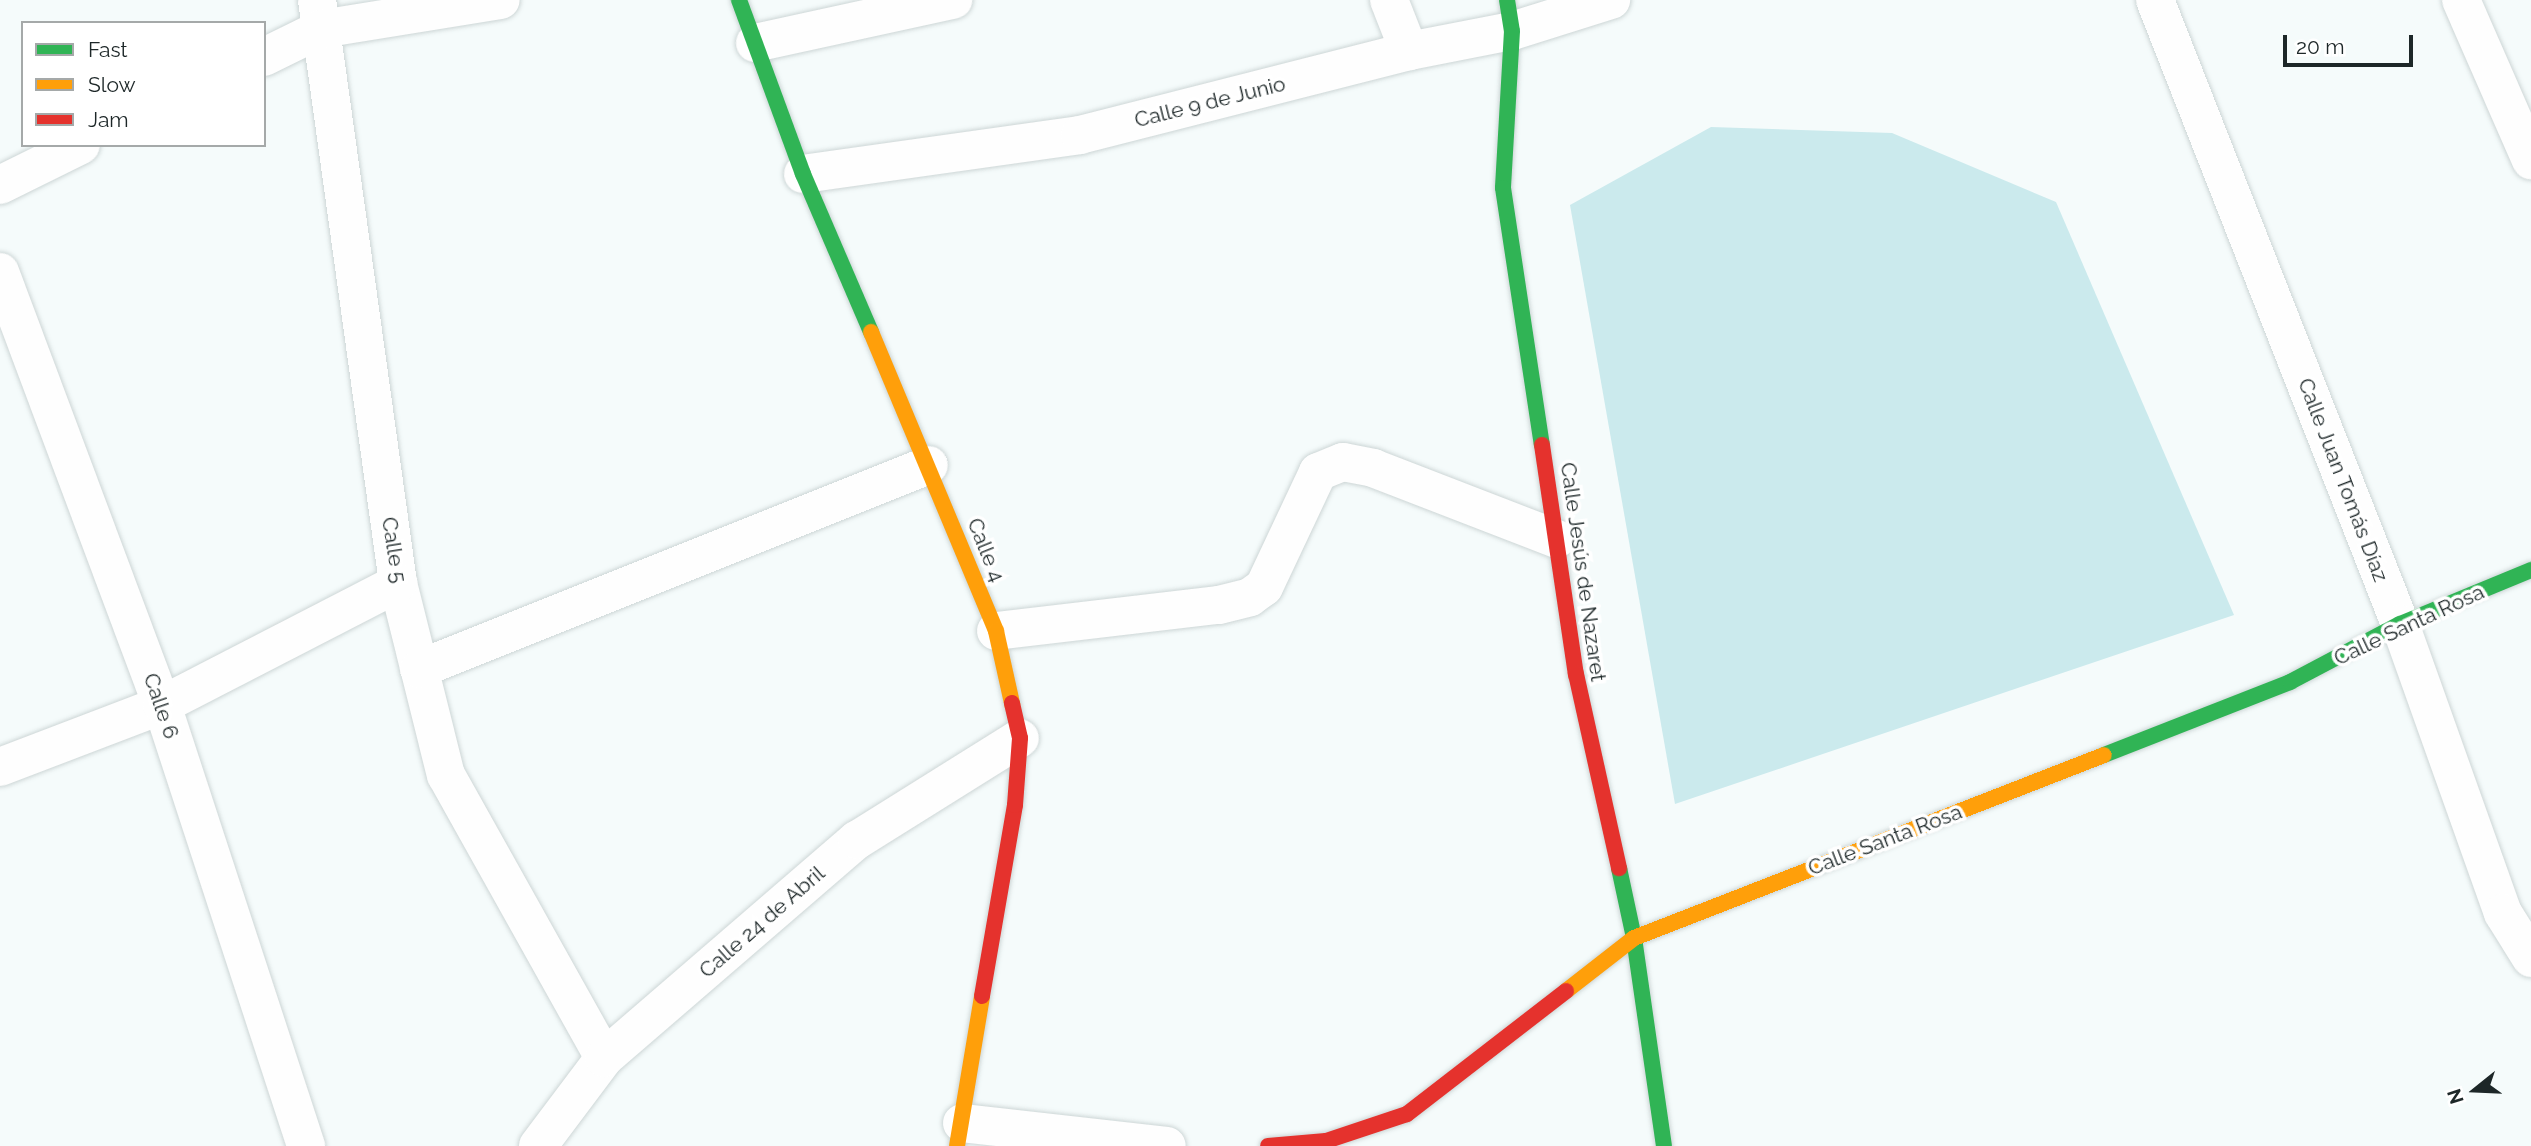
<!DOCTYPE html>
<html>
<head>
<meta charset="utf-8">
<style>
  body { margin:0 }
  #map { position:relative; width:2531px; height:1146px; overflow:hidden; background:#f5fbfb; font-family:Raleway,sans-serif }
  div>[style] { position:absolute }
  .green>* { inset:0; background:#cbeaed }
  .roads { filter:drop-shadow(0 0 2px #cdd6d6) drop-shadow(0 0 2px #cdd6d6) }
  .street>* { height:38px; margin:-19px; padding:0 19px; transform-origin:19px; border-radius:19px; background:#fefefe }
  .fast>* { height:16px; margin:-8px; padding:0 8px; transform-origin:8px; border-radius:8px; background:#30b455 }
  .slow>* { height:16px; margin:-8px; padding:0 8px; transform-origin:8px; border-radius:8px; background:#ff9f0a }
  .jam>* { height:16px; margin:-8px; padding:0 8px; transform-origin:8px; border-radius:8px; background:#e5322d }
  span { translate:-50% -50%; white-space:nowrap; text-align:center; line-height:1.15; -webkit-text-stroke:7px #fff; paint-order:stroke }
  .street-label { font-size:21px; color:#1d2728 }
  .legend { position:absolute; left:21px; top:21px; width:245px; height:126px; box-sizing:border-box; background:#fff; border:2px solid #a5a9a9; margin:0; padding:9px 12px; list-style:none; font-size:21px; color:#1d2728 }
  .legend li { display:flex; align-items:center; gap:14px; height:35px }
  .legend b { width:35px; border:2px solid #a5a9a9 }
  .north { position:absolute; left:2440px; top:1055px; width:70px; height:70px; -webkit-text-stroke:5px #fff; paint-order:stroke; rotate:252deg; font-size:19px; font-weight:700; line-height:28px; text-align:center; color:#1d2728 }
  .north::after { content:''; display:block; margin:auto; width:24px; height:32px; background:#1d2728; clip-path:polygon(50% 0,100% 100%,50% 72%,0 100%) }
  .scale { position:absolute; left:2283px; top:35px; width:130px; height:32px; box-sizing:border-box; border:4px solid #1d2728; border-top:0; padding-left:9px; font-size:21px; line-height:24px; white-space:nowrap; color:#1d2728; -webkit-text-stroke:5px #fff; paint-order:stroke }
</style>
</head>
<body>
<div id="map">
  <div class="green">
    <div style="clip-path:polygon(1711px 127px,1892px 133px,2056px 202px,2234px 615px,1675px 804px,1570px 205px)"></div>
  </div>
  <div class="roads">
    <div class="street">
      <div style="left:317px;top:0;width:589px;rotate:82.09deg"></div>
      <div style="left:398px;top:583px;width:198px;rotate:76deg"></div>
      <div style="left:446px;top:775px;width:324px;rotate:60.8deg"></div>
      <div style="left:1389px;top:0;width:55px;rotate:68.6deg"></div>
      <div style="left:2155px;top:0;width:670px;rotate:68.56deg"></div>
      <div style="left:2400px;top:624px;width:307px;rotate:70.4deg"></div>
      <div style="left:2503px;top:913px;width:53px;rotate:58.1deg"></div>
      <div style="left:2461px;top:0;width:175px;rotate:66.4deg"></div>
      <div style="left:755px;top:43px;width:203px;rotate:-12.3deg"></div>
      <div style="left:264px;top:57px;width:64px;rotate:-26.2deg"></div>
      <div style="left:321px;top:29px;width:182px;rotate:-9.2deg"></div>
      <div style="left:803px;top:174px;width:280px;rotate:-8deg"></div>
      <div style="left:1080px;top:135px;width:340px;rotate:-14.3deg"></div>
      <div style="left:1409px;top:51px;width:105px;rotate:-11deg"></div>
      <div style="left:1512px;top:31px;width:104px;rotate:-17.4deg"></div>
      <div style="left:0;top:185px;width:90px;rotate:-26.3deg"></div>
      <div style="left:0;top:272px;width:462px;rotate:69.5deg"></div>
      <div style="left:162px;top:705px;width:464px;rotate:71.9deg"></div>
      <div style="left:996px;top:631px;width:225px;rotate:-6.7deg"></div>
      <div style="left:1219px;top:605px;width:32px;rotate:-14deg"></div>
      <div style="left:1250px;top:597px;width:17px;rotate:-36deg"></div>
      <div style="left:1264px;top:587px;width:127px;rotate:-64.8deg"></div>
      <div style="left:1318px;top:472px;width:27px;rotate:-22deg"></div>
      <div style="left:1343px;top:462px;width:31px;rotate:11deg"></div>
      <div style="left:1373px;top:468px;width:197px;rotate:21.1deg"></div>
      <div style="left:419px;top:669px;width:549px;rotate:-21.8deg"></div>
      <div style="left:0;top:767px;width:173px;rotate:-20.9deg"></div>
      <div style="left:162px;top:705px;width:266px;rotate:-27.3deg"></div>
      <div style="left:962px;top:1123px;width:206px;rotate:6.4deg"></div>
      <div style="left:538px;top:1146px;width:110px;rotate:-53.1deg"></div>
      <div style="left:604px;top:1058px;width:334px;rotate:-40.8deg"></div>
      <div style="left:857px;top:840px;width:192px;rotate:-32deg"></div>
    </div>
    <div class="fast">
      <div style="left:739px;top:0;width:185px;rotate:69.8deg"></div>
      <div style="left:803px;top:174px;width:172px;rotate:66.7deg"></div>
      <div style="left:1507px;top:0;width:31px;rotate:81deg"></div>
      <div style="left:1512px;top:31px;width:157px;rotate:93.3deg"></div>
      <div style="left:1503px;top:188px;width:260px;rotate:81.4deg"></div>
      <div style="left:2104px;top:755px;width:200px;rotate:-21.4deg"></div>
      <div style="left:2290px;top:682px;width:124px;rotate:-27.8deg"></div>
      <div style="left:2400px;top:624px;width:142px;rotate:-22.4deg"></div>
      <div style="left:1619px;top:868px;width:72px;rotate:77.9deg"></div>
      <div style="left:1634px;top:938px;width:210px;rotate:81.8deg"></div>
    </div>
    <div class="slow">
      <div style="left:871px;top:332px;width:324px;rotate:67.3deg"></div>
      <div style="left:996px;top:631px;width:74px;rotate:77.5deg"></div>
      <div style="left:1566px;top:991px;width:86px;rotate:-37.9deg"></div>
      <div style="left:1634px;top:938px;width:504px;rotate:-21.27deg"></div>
      <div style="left:957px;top:1146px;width:152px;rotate:-80.5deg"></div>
    </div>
    <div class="jam">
      <div style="left:1542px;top:445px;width:232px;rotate:81.6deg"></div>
      <div style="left:1576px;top:674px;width:199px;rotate:77.5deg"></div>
      <div style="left:982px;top:996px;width:194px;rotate:-80.2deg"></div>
      <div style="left:1015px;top:805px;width:67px;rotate:-85.7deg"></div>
      <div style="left:1020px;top:738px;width:36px;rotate:-103deg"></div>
      <div style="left:1268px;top:1146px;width:58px;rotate:-4.9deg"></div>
      <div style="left:1326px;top:1141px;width:85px;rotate:-18.4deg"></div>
      <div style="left:1407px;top:1114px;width:201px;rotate:-37.7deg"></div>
    </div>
  </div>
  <div class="street-label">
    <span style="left:1210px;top:102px;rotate:-14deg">Calle 9 de Junio</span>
    <span style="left:2343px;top:480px;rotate:69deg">Calle Juan Tomás Díaz</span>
    <span style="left:394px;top:550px;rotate:81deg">Calle 5</span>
    <span style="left:986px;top:550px;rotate:68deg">Calle 4</span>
    <span style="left:1583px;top:572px;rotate:82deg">Calle Jesús de Nazaret</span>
    <span style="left:2409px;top:625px;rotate:-25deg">Calle Santa Rosa</span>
    <span style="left:161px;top:706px;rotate:71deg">Calle 6</span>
    <span style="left:1885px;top:840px;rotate:-21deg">Calle Santa Rosa</span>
    <span style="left:762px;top:922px;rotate:-41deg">Calle 24 de Abril</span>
  </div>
  <ul class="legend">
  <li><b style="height:9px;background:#30b455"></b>Fast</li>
  <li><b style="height:9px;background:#ff9f0a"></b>Slow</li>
  <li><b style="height:9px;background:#e5322d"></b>Jam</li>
  </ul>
  <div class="north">N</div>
  <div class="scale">20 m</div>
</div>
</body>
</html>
